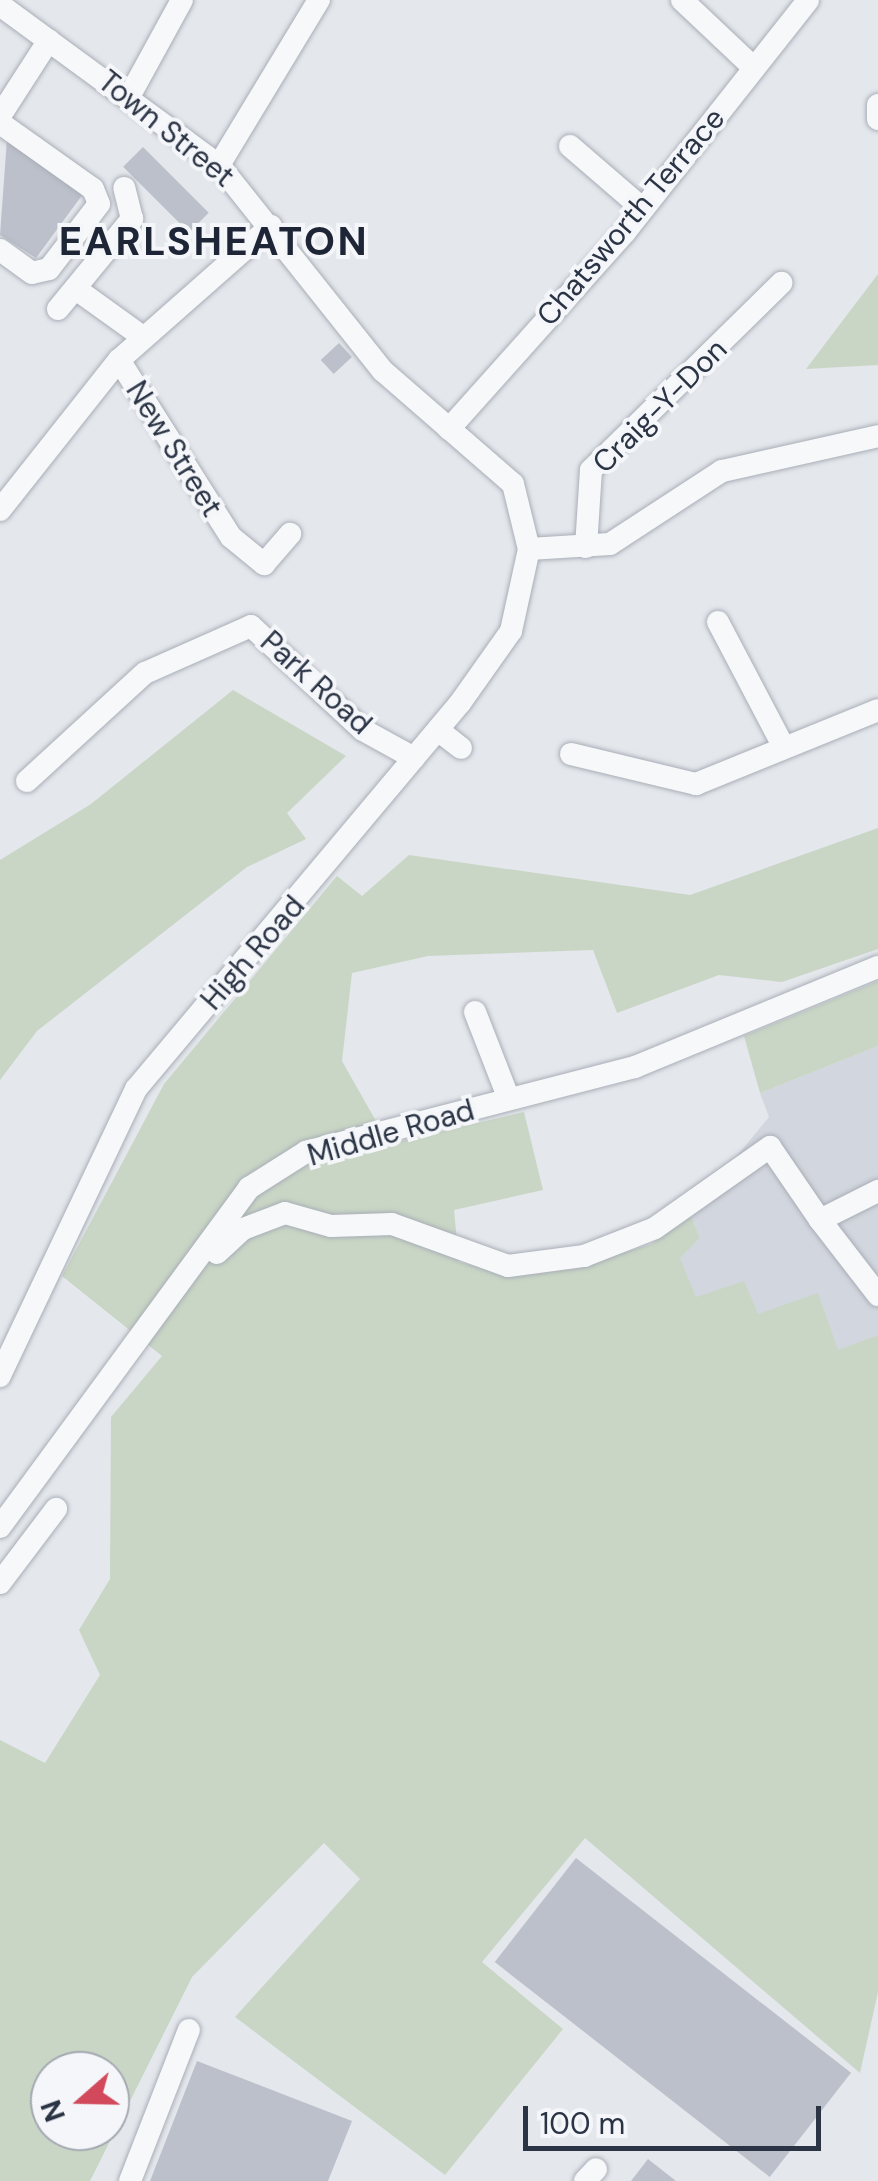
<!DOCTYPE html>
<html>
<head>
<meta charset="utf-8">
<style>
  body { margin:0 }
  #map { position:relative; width:878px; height:2181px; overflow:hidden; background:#e4e7ec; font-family:"DM Sans",sans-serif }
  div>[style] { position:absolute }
  .built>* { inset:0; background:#d2d6de }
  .green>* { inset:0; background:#c9d6c5 }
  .building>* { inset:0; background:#bbc0ca; transform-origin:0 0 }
  .roads { filter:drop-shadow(0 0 2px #a9aeb7) drop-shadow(0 0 2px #a9aeb7) }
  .minor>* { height:22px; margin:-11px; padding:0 11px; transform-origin:11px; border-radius:11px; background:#f7f8fa }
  span { translate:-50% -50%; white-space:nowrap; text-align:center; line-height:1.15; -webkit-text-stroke:8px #f4f6f9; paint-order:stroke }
  .street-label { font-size:30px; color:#2b3445 }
  .district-label { font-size:40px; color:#1d2536; font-weight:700; letter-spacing:2.5px }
  .north { position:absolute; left:30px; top:2051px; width:100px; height:100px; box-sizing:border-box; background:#f4f6f9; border:2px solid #a4a8b1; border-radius:50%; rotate:250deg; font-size:28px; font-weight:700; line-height:40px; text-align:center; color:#2b3445 }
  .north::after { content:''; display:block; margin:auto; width:35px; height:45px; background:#d1495b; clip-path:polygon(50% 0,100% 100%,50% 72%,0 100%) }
  .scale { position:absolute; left:523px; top:2106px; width:298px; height:45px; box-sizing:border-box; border:5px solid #2b3445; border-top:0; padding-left:12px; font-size:30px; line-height:35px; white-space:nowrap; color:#2b3445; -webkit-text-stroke:8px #f4f6f9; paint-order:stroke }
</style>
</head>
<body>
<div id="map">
  <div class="built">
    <div style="clip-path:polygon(878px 1046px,878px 1335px,838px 1351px,696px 1298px,679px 1257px,700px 1238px,690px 1213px,769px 1117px,760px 1093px)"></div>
  </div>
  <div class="green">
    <div style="clip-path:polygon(878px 274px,878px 365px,806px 369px)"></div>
    <div style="clip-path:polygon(233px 690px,346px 756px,287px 813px,306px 839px,247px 867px,37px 1031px,0 1080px,0 860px,91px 804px)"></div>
    <div style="clip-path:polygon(evenodd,878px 828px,878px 949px,782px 982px,719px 975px,617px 1013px,593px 950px,428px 956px,352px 973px,342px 1061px,389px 1144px,524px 1112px,543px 1190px,454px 1210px,459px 1262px,509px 1275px,590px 1263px,652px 1244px,690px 1213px,700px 1238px,680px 1258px,696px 1297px,744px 1281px,758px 1314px,818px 1293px,838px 1350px,878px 1335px,878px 1992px,860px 2073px,585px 1838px,482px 1962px,563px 2029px,445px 2175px,235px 2017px,360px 1879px,324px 1843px,192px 1977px,90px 2181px,0 2181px,0 1740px,45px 1763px,100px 1675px,79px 1630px,110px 1579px,111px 1417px,162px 1356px,62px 1276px,164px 1084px,337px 876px,362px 896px,409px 855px,690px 895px,878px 828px,50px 2071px,110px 2071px,110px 2131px,50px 2131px,50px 2071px)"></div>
    <div style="clip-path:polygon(878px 981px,878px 1046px,760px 1093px,744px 1036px)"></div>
  </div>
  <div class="building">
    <div style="clip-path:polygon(7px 139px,83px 194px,36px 258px,0 235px)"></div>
    <div style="left:143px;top:147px;width:93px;height:28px;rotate:45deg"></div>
    <div style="left:339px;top:343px;width:19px;height:25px;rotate:47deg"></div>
    <div style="left:576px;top:1858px;width:349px;height:132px;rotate:38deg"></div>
    <div style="clip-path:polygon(197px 2061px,352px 2121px,328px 2181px,150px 2181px)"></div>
    <div style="clip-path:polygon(648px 2159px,676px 2181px,631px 2181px)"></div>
  </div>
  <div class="roads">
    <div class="minor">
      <div style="left:682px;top:0;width:99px;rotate:43.4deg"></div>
      <div style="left:0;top:5px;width:271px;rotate:36.2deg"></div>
      <div style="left:219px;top:165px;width:263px;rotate:51.5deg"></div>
      <div style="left:383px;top:371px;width:172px;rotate:41deg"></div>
      <div style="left:513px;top:484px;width:67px;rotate:76.2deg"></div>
      <div style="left:529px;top:549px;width:84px;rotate:102.4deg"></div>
      <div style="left:511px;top:631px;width:88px;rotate:125.3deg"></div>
      <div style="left:460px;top:703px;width:504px;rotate:130.01deg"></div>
      <div style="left:136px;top:1089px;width:318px;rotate:115.4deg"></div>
      <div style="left:130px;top:95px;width:108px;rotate:-61.3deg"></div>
      <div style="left:878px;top:105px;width:14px;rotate:90deg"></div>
      <div style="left:0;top:116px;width:90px;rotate:-57.2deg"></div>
      <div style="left:0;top:123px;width:114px;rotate:35.4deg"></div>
      <div style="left:93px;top:189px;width:16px;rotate:68deg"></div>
      <div style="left:99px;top:204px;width:82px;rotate:127.6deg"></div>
      <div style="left:49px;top:269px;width:17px;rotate:167deg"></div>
      <div style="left:32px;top:273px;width:39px;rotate:-144deg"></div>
      <div style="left:570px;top:146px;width:96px;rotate:40.8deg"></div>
      <div style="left:219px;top:165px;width:193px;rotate:-58.8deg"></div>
      <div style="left:271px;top:226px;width:203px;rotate:138.6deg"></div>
      <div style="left:119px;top:360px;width:209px;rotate:57.7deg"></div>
      <div style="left:231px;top:537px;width:43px;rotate:39.3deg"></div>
      <div style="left:264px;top:564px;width:40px;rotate:-49deg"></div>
      <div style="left:76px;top:289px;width:79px;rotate:35.7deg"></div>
      <div style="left:58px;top:309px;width:117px;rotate:-50.6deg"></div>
      <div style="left:132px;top:219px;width:32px;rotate:-104deg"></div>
      <div style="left:449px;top:429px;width:264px;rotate:-48.2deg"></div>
      <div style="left:625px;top:232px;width:295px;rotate:-51.7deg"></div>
      <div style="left:0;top:510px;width:191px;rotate:-51.6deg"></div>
      <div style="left:586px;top:547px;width:77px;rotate:-86.3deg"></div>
      <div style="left:591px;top:470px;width:267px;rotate:-44.5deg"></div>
      <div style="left:529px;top:549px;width:81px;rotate:-3.5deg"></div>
      <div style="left:610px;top:544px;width:134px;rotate:-33.1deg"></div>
      <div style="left:722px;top:471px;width:160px;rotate:-12.6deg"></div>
      <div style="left:718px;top:622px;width:140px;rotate:62.3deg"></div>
      <div style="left:438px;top:730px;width:29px;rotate:38deg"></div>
      <div style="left:571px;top:754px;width:129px;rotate:13.5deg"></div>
      <div style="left:696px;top:784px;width:196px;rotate:-22.1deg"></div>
      <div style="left:27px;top:781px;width:160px;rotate:-42.5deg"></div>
      <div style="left:145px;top:673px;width:116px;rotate:-23.9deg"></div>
      <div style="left:251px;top:626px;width:153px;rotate:42.9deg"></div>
      <div style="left:363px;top:730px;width:58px;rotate:28.8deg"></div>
      <div style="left:475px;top:1012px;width:93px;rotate:68.7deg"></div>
      <div style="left:820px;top:1220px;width:95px;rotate:52.3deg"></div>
      <div style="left:217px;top:1253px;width:35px;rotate:-43deg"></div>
      <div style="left:243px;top:1229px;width:45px;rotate:-20.9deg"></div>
      <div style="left:285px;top:1213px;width:48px;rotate:15.8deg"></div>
      <div style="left:331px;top:1226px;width:61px;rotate:-1.9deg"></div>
      <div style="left:392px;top:1224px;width:123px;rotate:19.9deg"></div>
      <div style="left:508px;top:1266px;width:77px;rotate:-7.5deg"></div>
      <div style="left:584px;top:1256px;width:76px;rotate:-21.5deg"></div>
      <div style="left:655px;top:1228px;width:141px;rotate:-35.2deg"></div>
      <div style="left:770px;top:1147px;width:88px;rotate:55.6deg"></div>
      <div style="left:820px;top:1220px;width:65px;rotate:-26.6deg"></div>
      <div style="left:0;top:1527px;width:421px;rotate:-53.7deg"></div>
      <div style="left:249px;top:1188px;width:67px;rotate:-32.3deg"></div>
      <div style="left:306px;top:1152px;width:340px;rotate:-14.5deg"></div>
      <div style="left:635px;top:1067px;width:263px;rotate:-22.4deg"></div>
      <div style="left:0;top:1583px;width:93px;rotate:-52.9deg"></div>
      <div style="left:130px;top:2181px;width:162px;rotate:-68.7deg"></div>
      <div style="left:585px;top:2181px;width:16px;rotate:-47deg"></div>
    </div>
  </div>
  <div class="street-label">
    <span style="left:166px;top:129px;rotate:39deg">Town Street</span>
    <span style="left:631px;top:217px;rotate:-50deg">Chatsworth Terrace</span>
    <span style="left:660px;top:406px;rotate:-45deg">Craig-Y-Don</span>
    <span style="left:174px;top:449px;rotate:58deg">New Street</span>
    <span style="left:316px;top:683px;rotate:42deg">Park Road</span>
    <span style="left:253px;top:953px;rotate:-49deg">High Road</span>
    <span style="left:391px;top:1133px;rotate:-16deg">Middle Road</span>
  </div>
  <div class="district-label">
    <span style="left:214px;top:241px">EARLSHEATON</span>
  </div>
  <div class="north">N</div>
  <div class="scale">100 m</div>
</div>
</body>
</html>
